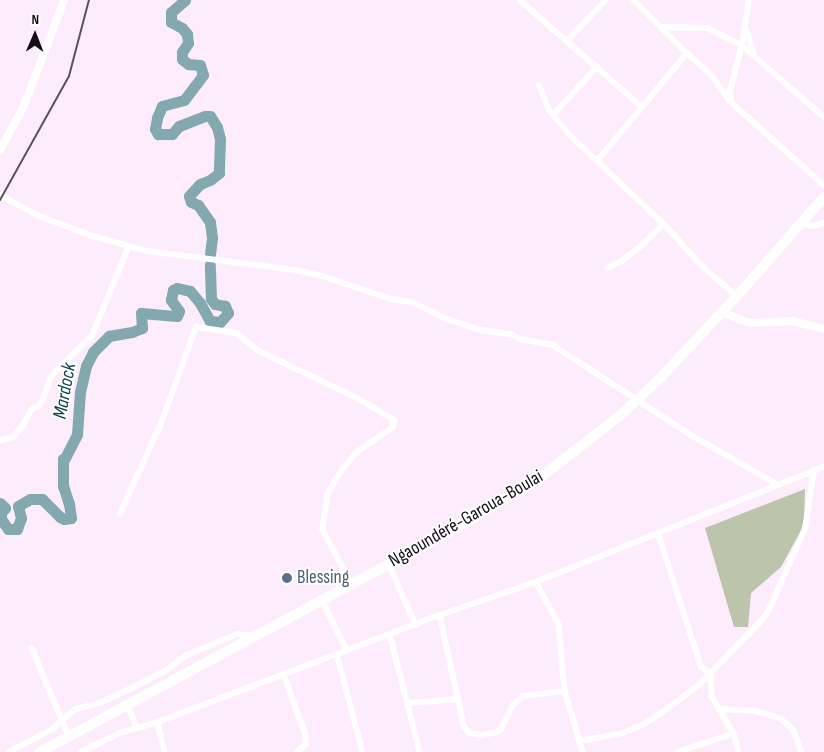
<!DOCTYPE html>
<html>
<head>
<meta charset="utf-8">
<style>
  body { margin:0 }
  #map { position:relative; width:824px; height:752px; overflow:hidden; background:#fdedfc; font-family:"Sofia Sans Condensed",sans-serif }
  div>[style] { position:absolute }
  .green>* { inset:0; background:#bcc4ab }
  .river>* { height:11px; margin:-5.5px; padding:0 5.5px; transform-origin:5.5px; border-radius:5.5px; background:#83a8af }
  .minor>* { height:5.5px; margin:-2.75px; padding:0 2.75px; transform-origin:2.75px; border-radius:2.75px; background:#fff }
  .tertiary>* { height:8px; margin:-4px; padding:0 4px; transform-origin:4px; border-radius:4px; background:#fff }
  .trunk>* { height:10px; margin:-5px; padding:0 5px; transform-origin:5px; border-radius:5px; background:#fff }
  .rail>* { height:2px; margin:-1px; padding:0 1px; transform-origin:1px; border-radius:1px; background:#5a515a }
  .dots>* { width:14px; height:14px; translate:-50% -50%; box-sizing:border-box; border:2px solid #fff; border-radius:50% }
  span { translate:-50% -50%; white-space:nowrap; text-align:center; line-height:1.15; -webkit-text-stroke:4px #fff; paint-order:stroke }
  .street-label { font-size:19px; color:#140e14 }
  .service-label { font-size:19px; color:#4e5e75 }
  .left { translate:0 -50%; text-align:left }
  .water-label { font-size:20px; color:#0c454e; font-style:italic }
  .north { position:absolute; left:10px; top:10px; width:50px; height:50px; -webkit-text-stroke:4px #fff; paint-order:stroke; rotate:1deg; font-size:14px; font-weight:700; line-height:20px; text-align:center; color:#140e14 }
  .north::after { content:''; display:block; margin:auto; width:18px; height:22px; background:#140e14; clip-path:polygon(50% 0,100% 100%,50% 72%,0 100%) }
</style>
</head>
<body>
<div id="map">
  <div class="green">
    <div style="clip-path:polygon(805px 489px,804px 525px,781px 567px,751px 593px,748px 627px,734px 627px,705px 528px)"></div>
  </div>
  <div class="river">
    <div style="left:185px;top:0;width:18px;rotate:139deg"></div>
    <div style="left:171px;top:12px;width:10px;rotate:90deg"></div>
    <div style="left:171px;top:22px;width:13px;rotate:29deg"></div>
    <div style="left:182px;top:28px;width:8px;rotate:50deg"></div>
    <div style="left:187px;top:34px;width:9px;rotate:84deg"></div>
    <div style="left:188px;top:43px;width:11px;rotate:124deg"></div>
    <div style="left:182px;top:52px;width:7px;rotate:90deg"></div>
    <div style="left:182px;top:59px;width:8px;rotate:40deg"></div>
    <div style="left:188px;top:64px;width:12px;rotate:5deg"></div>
    <div style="left:200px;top:65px;width:10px;rotate:73deg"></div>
    <div style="left:203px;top:75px;width:31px;rotate:127deg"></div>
    <div style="left:184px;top:100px;width:23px;rotate:165deg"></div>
    <div style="left:162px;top:106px;width:13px;rotate:113deg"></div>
    <div style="left:157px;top:118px;width:11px;rotate:100deg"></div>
    <div style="left:155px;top:129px;width:6px;rotate:59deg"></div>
    <div style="left:158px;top:134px;width:14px"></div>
    <div style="left:172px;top:134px;width:11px;rotate:-49deg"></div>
    <div style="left:179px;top:126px;width:28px;rotate:-21deg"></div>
    <div style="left:205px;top:116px;width:5px"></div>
    <div style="left:210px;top:116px;width:13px;rotate:58deg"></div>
    <div style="left:217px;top:127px;width:12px;rotate:76deg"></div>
    <div style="left:220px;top:139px;width:34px;rotate:92deg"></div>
    <div style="left:219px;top:173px;width:11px;rotate:142deg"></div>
    <div style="left:210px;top:180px;width:11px;rotate:158deg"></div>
    <div style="left:200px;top:184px;width:16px;rotate:133deg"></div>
    <div style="left:189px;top:196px;width:6px;rotate:72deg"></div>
    <div style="left:191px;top:202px;width:8px;rotate:23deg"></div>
    <div style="left:198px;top:205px;width:21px;rotate:55deg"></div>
    <div style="left:210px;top:222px;width:16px;rotate:83deg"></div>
    <div style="left:212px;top:238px;width:16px;rotate:97deg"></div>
    <div style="left:0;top:503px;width:7px;rotate:45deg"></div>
    <div style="left:5px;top:508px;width:6px;rotate:129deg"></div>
    <div style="left:1px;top:513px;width:6px;rotate:90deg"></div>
    <div style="left:1px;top:519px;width:12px;rotate:55deg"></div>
    <div style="left:8px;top:529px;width:9px"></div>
    <div style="left:17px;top:529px;width:12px;rotate:-70deg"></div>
    <div style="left:21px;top:518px;width:12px;rotate:-104deg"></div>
    <div style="left:18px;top:506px;width:14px;rotate:-30deg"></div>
    <div style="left:30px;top:499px;width:12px"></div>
    <div style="left:42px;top:499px;width:25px;rotate:45deg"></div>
    <div style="left:60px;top:517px;width:4px;rotate:27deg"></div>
    <div style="left:64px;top:519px;width:7px;rotate:-8deg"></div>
    <div style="left:71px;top:518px;width:14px;rotate:-98deg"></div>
    <div style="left:69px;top:504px;width:19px;rotate:-108deg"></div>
    <div style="left:63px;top:486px;width:27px;rotate:-90deg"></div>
    <div style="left:63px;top:459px;width:2px;rotate:-27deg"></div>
    <div style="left:65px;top:458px;width:27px;rotate:-63deg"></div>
    <div style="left:77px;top:434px;width:42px;rotate:-85.9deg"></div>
    <div style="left:80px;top:392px;width:27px;rotate:-77deg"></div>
    <div style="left:86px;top:366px;width:16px;rotate:-63deg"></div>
    <div style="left:93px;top:352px;width:23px;rotate:-45deg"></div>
    <div style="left:109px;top:336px;width:23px;rotate:-10deg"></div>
    <div style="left:132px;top:332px;width:11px;rotate:-22deg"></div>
    <div style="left:142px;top:328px;width:15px;rotate:-94deg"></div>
    <div style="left:141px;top:313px;width:36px;rotate:5deg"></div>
    <div style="left:177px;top:316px;width:5px;rotate:-68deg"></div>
    <div style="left:179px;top:311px;width:14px;rotate:-126deg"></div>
    <div style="left:171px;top:300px;width:10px;rotate:-79deg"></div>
    <div style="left:173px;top:290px;width:4px;rotate:-27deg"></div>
    <div style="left:177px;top:288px;width:13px;rotate:13deg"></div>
    <div style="left:190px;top:291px;width:16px;rotate:50deg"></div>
    <div style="left:200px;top:303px;width:21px;rotate:61deg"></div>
    <div style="left:210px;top:321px;width:10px;rotate:6deg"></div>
    <div style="left:220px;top:322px;width:12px;rotate:-48deg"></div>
    <div style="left:228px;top:313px;width:8px;rotate:-113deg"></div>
    <div style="left:225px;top:306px;width:10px;rotate:-169deg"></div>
    <div style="left:215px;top:304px;width:6px;rotate:-129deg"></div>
    <div style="left:211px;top:299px;width:34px;rotate:-92deg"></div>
  </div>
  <div class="minor">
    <div style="left:520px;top:0;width:161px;rotate:41.2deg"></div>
    <div style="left:634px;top:0;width:75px;rotate:45deg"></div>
    <div style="left:687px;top:53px;width:30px;rotate:41deg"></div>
    <div style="left:710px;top:73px;width:36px;rotate:54deg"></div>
    <div style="left:731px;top:102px;width:125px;rotate:41.7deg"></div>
    <div style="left:662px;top:27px;width:46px;rotate:1.2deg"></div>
    <div style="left:708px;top:28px;width:38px;rotate:27deg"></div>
    <div style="left:742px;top:45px;width:109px;rotate:41.3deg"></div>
    <div style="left:746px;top:28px;width:28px;rotate:72deg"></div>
    <div style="left:568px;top:40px;width:55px;rotate:-46.5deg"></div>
    <div style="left:539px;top:85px;width:28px;rotate:67deg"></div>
    <div style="left:550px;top:111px;width:34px;rotate:50deg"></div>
    <div style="left:572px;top:137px;width:132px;rotate:43.5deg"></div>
    <div style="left:668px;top:228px;width:51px;rotate:48.2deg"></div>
    <div style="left:702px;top:266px;width:46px;rotate:40.6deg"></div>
    <div style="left:731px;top:101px;width:10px;rotate:-96deg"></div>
    <div style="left:730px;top:91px;width:48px;rotate:-75.4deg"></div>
    <div style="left:742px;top:45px;width:46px;rotate:-81.2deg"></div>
    <div style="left:553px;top:115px;width:65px;rotate:-47.5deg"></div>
    <div style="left:598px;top:160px;width:139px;rotate:-50.2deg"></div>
    <div style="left:0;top:195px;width:42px;rotate:28.4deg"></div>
    <div style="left:37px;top:215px;width:60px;rotate:20.6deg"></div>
    <div style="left:93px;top:236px;width:56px;rotate:15.5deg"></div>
    <div style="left:147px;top:251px;width:150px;rotate:7.3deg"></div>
    <div style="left:296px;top:270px;width:28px;rotate:13deg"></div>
    <div style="left:323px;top:276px;width:72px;rotate:18.7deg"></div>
    <div style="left:391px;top:299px;width:21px;rotate:8deg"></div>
    <div style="left:412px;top:302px;width:39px;rotate:26deg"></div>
    <div style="left:447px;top:319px;width:36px;rotate:18deg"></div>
    <div style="left:481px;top:330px;width:30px;rotate:8deg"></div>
    <div style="left:511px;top:334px;width:10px;rotate:29deg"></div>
    <div style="left:520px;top:339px;width:34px;rotate:10deg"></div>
    <div style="left:553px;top:345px;width:165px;rotate:33.1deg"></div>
    <div style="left:691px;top:435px;width:101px;rotate:29.6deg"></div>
    <div style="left:801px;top:223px;width:12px;rotate:14deg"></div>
    <div style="left:813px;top:226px;width:11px;rotate:-15deg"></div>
    <div style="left:607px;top:268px;width:17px;rotate:-25deg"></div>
    <div style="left:622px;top:261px;width:23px;rotate:-38deg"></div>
    <div style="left:640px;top:247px;width:33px;rotate:-44deg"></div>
    <div style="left:0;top:440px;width:13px;rotate:-13deg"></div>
    <div style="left:13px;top:437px;width:13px;rotate:-48deg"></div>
    <div style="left:22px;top:427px;width:21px;rotate:-61deg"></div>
    <div style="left:32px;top:409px;width:8px;rotate:-23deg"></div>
    <div style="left:39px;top:406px;width:10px;rotate:-61deg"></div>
    <div style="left:44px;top:397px;width:19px;rotate:-72deg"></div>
    <div style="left:50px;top:379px;width:10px;rotate:-53deg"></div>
    <div style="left:56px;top:371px;width:50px;rotate:-44.2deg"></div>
    <div style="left:92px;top:336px;width:97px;rotate:-67.7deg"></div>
    <div style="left:120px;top:514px;width:102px;rotate:-65.7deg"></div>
    <div style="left:162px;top:421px;width:100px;rotate:-70.1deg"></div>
    <div style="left:196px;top:327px;width:41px;rotate:8.3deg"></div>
    <div style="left:237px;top:333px;width:26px;rotate:40deg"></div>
    <div style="left:257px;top:350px;width:111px;rotate:25.6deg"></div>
    <div style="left:357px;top:398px;width:44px;rotate:30.1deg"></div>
    <div style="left:395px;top:420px;width:8px;rotate:104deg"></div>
    <div style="left:393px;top:428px;width:42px;rotate:145.6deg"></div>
    <div style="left:358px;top:452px;width:23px;rotate:131deg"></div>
    <div style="left:343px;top:469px;width:29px;rotate:121deg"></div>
    <div style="left:328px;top:494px;width:36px;rotate:98deg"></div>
    <div style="left:323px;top:530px;width:61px;rotate:61.8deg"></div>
    <div style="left:659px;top:535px;width:138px;rotate:72.2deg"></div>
    <div style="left:701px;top:666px;width:13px;rotate:39deg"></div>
    <div style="left:711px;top:674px;width:22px;rotate:87deg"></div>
    <div style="left:712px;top:696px;width:44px;rotate:59.9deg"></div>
    <div style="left:734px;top:734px;width:58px;rotate:161.9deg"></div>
    <div style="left:389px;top:564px;width:67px;rotate:66.1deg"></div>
    <div style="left:536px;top:582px;width:48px;rotate:61.3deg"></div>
    <div style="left:559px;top:624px;width:67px;rotate:84.9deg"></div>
    <div style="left:565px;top:691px;width:64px;rotate:73.6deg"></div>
    <div style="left:322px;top:600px;width:56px;rotate:63.4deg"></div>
    <div style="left:440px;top:615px;width:114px;rotate:77.8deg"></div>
    <div style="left:464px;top:726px;width:9px;rotate:49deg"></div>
    <div style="left:470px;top:733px;width:12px;rotate:9deg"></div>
    <div style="left:482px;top:735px;width:15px;rotate:-11deg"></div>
    <div style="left:497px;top:732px;width:5px;rotate:-37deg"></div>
    <div style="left:501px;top:729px;width:28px;rotate:-63deg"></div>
    <div style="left:514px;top:704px;width:12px;rotate:-42deg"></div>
    <div style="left:523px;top:696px;width:42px;rotate:-6.8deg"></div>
    <div style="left:390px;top:634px;width:122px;rotate:75.7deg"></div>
    <div style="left:32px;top:648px;width:95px;rotate:67.2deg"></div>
    <div style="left:337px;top:654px;width:101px;rotate:75.1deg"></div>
    <div style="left:284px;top:675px;width:64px;rotate:69.9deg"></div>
    <div style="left:306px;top:735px;width:10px;rotate:90deg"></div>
    <div style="left:306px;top:745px;width:11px;rotate:139deg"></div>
    <div style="left:408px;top:703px;width:50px;rotate:-4.6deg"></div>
    <div style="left:128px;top:705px;width:24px;rotate:68deg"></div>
    <div style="left:721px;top:709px;width:35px;rotate:3deg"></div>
    <div style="left:756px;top:711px;width:25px;rotate:16deg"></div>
    <div style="left:780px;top:718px;width:17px;rotate:40deg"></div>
    <div style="left:793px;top:729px;width:25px;rotate:69deg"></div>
    <div style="left:158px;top:722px;width:31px;rotate:77deg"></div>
    <div style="left:734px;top:734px;width:19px;rotate:74deg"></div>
    <div style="left:579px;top:741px;width:45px;rotate:-10.3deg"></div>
    <div style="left:623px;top:733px;width:23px;rotate:-23deg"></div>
    <div style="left:644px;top:724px;width:22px;rotate:-32deg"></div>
    <div style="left:663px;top:712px;width:48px;rotate:-37.3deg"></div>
    <div style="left:701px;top:683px;width:88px;rotate:-45.9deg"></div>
    <div style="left:762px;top:620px;width:10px;rotate:-53deg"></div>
    <div style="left:768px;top:612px;width:91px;rotate:-66deg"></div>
    <div style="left:805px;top:529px;width:60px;rotate:-81.3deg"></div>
    <div style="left:9px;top:752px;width:47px;rotate:-27.6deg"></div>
    <div style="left:51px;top:730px;width:33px;rotate:-40deg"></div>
    <div style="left:76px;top:709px;width:25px;rotate:-14deg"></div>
    <div style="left:100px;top:703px;width:29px;rotate:-25deg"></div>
    <div style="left:126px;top:691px;width:46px;rotate:-27.1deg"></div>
    <div style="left:167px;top:670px;width:23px;rotate:-38deg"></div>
    <div style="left:185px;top:656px;width:56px;rotate:-22.9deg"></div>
    <div style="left:237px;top:634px;width:16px;rotate:7deg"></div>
    <div style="left:81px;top:752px;width:43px;rotate:-26deg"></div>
    <div style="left:120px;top:733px;width:40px;rotate:-16deg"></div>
    <div style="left:158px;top:722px;width:302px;rotate:-20.8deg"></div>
    <div style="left:440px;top:615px;width:102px;rotate:-19deg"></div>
    <div style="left:536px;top:582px;width:310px;rotate:-21.8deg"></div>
  </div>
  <div class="tertiary">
    <div style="left:0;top:150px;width:50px;rotate:-61.4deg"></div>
    <div style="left:24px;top:106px;width:113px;rotate:-69.3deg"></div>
    <div style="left:722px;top:312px;width:29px;rotate:22deg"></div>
    <div style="left:749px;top:323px;width:43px;rotate:-2.7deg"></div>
    <div style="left:792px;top:321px;width:33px;rotate:14deg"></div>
  </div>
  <div class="trunk">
    <div style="left:40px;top:752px;width:483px;rotate:-28.3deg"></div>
    <div style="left:465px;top:523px;width:89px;rotate:-31.2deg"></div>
    <div style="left:541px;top:477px;width:103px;rotate:-37.9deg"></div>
    <div style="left:622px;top:414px;width:54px;rotate:-43.5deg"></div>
    <div style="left:661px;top:377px;width:111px;rotate:-46.8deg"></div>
    <div style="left:737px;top:296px;width:132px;rotate:-48.7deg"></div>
  </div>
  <div class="rail">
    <div style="left:0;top:200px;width:142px;rotate:-60.9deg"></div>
    <div style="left:69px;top:76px;width:79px;rotate:-75.3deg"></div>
  </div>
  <div class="dots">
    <div style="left:287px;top:578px;background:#5c6f8a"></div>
  </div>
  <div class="street-label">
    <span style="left:466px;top:519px;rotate:-30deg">Ngaoundéré-Garoua-Boulai</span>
  </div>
  <div class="service-label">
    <span class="left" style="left:297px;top:578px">Blessing</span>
  </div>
  <div class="water-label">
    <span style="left:65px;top:391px;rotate:-80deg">Mardock</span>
  </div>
  <div class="north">N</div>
</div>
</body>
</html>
